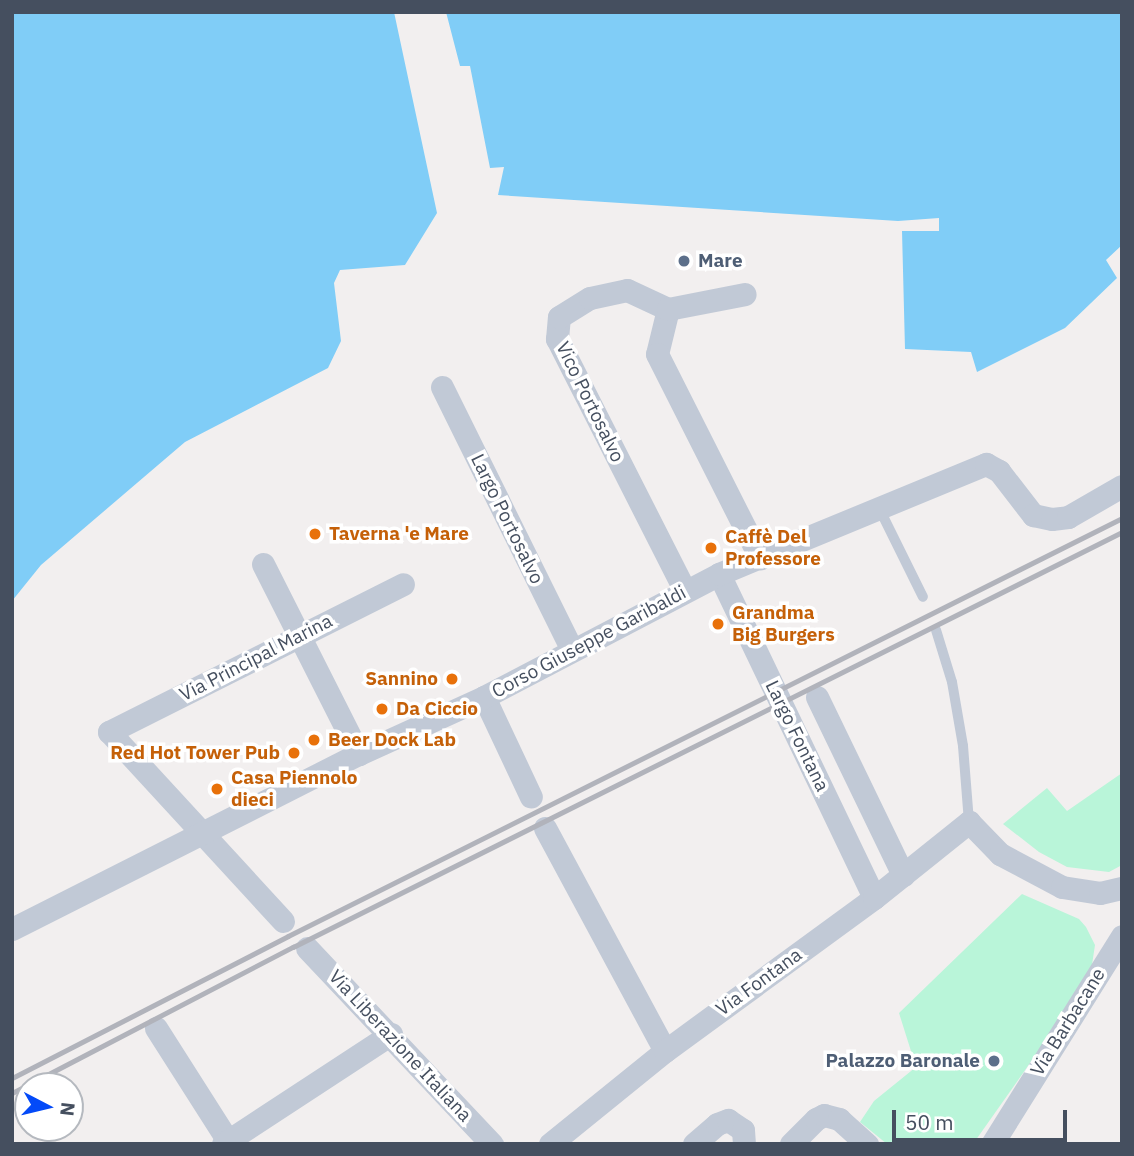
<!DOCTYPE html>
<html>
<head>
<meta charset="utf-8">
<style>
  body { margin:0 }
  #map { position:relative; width:1134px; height:1156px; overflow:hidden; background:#f2efef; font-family:"IBM Plex Sans",sans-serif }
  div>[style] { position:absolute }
  .green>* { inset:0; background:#b9f5d9 }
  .water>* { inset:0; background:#80cdf7 }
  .service>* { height:10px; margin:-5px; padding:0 5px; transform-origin:5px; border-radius:5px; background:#c1c9d6 }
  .minor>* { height:23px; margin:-11.5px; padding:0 11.5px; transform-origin:11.5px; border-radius:11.5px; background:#c1c9d6 }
  .rail>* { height:5px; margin:-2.5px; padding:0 2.5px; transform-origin:2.5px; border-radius:2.5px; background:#b1b3bb }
  .dots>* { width:19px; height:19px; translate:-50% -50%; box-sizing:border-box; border:4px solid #fff; border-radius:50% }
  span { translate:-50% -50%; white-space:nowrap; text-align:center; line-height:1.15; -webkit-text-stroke:7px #fff; paint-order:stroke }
  .service-label { font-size:19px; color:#4e5e75; font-weight:700 }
  .left { translate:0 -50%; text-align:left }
  .right { translate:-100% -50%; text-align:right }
  .street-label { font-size:19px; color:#454f5f }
  .food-label { font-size:19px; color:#c56008; font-weight:700 }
  .frame { position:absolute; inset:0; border:14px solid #454f5f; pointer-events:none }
  .north { position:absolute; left:14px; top:1072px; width:70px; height:70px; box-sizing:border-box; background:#fff; border:2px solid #b5b9bf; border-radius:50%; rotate:97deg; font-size:19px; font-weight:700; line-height:28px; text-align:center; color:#454f5f }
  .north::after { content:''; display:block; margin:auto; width:24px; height:32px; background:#034af8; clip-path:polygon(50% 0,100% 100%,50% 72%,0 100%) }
  .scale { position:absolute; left:892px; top:1110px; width:175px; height:32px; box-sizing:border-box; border:4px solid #454f5f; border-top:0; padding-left:9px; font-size:21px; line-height:24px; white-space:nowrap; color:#454f5f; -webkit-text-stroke:5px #fff; paint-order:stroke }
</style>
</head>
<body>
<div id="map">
  <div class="green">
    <div style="clip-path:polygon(1122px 773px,1122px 865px,1109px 872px,1067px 867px,1039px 852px,1003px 824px,1047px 788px,1067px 811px)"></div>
    <div style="clip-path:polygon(1022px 894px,1079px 919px,1086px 927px,1095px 945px,1090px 978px,973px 1144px,887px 1144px,860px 1122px,874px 1101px,916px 1067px,899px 1013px)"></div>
  </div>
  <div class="water">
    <div style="clip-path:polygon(12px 12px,394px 12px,437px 213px,405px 265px,340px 270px,334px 283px,341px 341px,328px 368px,185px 442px,41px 565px,12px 601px)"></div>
    <div style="clip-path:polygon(446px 12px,1122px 12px,1122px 245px,1106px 260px,1117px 278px,1065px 328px,977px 372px,971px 352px,905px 349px,902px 231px,939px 231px,939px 218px,898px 221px,498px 195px,504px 167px,490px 168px,470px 66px,460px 66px)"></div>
  </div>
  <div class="service">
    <div style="left:879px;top:508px;width:99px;rotate:63.7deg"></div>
    <div style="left:936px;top:630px;width:54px;rotate:72.9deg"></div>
    <div style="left:952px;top:682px;width:65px;rotate:80.2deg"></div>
    <div style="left:963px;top:746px;width:76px;rotate:85.5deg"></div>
  </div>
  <div class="minor">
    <div style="left:668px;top:309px;width:46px;rotate:103.7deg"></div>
    <div style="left:657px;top:354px;width:229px;rotate:63.2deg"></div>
    <div style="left:442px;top:387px;width:293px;rotate:63.7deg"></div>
    <div style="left:263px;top:564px;width:213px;rotate:63.2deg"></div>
    <div style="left:719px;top:574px;width:359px;rotate:64.4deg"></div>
    <div style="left:685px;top:591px;width:283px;rotate:-116.9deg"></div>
    <div style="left:557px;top:339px;width:22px;rotate:-85deg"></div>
    <div style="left:559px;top:317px;width:36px;rotate:-32deg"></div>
    <div style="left:590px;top:298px;width:38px;rotate:-12deg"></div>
    <div style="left:627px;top:290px;width:45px;rotate:24.9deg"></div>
    <div style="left:668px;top:309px;width:78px;rotate:-11deg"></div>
    <div style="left:484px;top:697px;width:110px;rotate:64.8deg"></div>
    <div style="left:817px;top:697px;width:198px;rotate:64.2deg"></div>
    <div style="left:545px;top:828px;width:253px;rotate:61.7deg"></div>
    <div style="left:283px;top:921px;width:257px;rotate:-132.6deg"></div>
    <div style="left:109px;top:732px;width:329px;rotate:-26.7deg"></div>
    <div style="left:12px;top:929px;width:389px;rotate:-26.8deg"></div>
    <div style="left:359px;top:754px;width:137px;rotate:-24.5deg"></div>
    <div style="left:484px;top:697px;width:265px;rotate:-27.6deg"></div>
    <div style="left:719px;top:574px;width:289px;rotate:-22.4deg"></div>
    <div style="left:986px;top:464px;width:15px;rotate:28deg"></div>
    <div style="left:999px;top:471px;width:56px;rotate:52.3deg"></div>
    <div style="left:1033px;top:515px;width:19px;rotate:12deg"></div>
    <div style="left:1052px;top:519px;width:16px;rotate:-7deg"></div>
    <div style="left:1068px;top:517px;width:62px;rotate:-29.9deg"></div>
    <div style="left:307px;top:948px;width:270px;rotate:46.7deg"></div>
    <div style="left:156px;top:1028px;width:138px;rotate:57.5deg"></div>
    <div style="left:223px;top:1144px;width:201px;rotate:-33.2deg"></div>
    <div style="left:550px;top:1144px;width:148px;rotate:-39deg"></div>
    <div style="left:665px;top:1051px;width:259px;rotate:-36.2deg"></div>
    <div style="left:874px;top:898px;width:122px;rotate:-38.7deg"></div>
    <div style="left:969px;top:822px;width:45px;rotate:45.9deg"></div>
    <div style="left:1000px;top:854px;width:70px;rotate:28deg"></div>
    <div style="left:1062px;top:887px;width:38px;rotate:9deg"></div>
    <div style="left:1100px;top:893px;width:23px;rotate:-13deg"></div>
    <div style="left:694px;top:1144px;width:30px;rotate:-41deg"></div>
    <div style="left:717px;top:1124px;width:12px;rotate:-20deg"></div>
    <div style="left:728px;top:1120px;width:18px;rotate:34deg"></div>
    <div style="left:743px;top:1130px;width:14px;rotate:86deg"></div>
    <div style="left:791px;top:1144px;width:35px;rotate:-45deg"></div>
    <div style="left:816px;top:1119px;width:9px;rotate:-27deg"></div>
    <div style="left:824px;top:1115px;width:16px;rotate:15deg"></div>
    <div style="left:839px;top:1119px;width:38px;rotate:42deg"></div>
    <div style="left:992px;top:1144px;width:245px;rotate:-58deg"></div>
  </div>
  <div class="rail">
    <div style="left:12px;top:1078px;width:310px;rotate:-27.2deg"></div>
    <div style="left:288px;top:936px;width:933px;rotate:-26.62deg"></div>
    <div style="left:12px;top:1093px;width:317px;rotate:-27.5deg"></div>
    <div style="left:293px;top:947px;width:927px;rotate:-26.59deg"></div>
  </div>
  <div class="dots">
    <div style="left:684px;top:261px;background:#5c6f8a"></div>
    <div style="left:315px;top:534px;background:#e8710a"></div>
    <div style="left:711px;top:548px;background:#e8710a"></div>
    <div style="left:718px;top:624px;background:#e8710a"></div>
    <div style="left:452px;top:679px;background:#e8710a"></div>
    <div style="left:382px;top:709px;background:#e8710a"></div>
    <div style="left:314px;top:740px;background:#e8710a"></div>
    <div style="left:294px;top:753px;background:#e8710a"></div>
    <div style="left:217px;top:789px;background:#e8710a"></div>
    <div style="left:994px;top:1061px;background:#5c6f8a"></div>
  </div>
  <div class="service-label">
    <span class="left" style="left:698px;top:261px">Mare</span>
    <span class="right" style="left:980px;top:1061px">Palazzo Baronale</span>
  </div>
  <div class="street-label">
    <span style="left:590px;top:402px;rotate:64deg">Vico Portosalvo</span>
    <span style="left:507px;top:519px;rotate:64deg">Largo Portosalvo</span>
    <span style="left:589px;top:642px;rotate:-28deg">Corso Giuseppe Garibaldi</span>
    <span style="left:256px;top:658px;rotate:-27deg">Via Principal Marina</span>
    <span style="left:797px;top:736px;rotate:64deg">Largo Fontana</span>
    <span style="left:759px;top:982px;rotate:-36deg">Via Fontana</span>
    <span style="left:1068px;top:1022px;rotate:-58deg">Via Barbacane</span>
    <span style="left:400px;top:1046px;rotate:47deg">Via Liberazione Italiana</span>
  </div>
  <div class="food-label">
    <span class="left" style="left:329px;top:534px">Taverna 'e Mare</span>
    <span class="left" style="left:725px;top:548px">Caffè Del<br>Professore</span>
    <span class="left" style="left:732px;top:624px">Grandma<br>Big Burgers</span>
    <span class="right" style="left:438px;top:679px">Sannino</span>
    <span class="left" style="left:396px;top:709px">Da Ciccio</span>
    <span class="left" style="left:328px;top:740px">Beer Dock Lab</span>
    <span class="right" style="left:280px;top:753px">Red Hot Tower Pub</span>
    <span class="left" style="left:231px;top:789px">Casa Piennolo<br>dieci</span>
  </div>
  <div class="frame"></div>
  <div class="north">N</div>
  <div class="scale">50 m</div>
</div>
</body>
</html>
